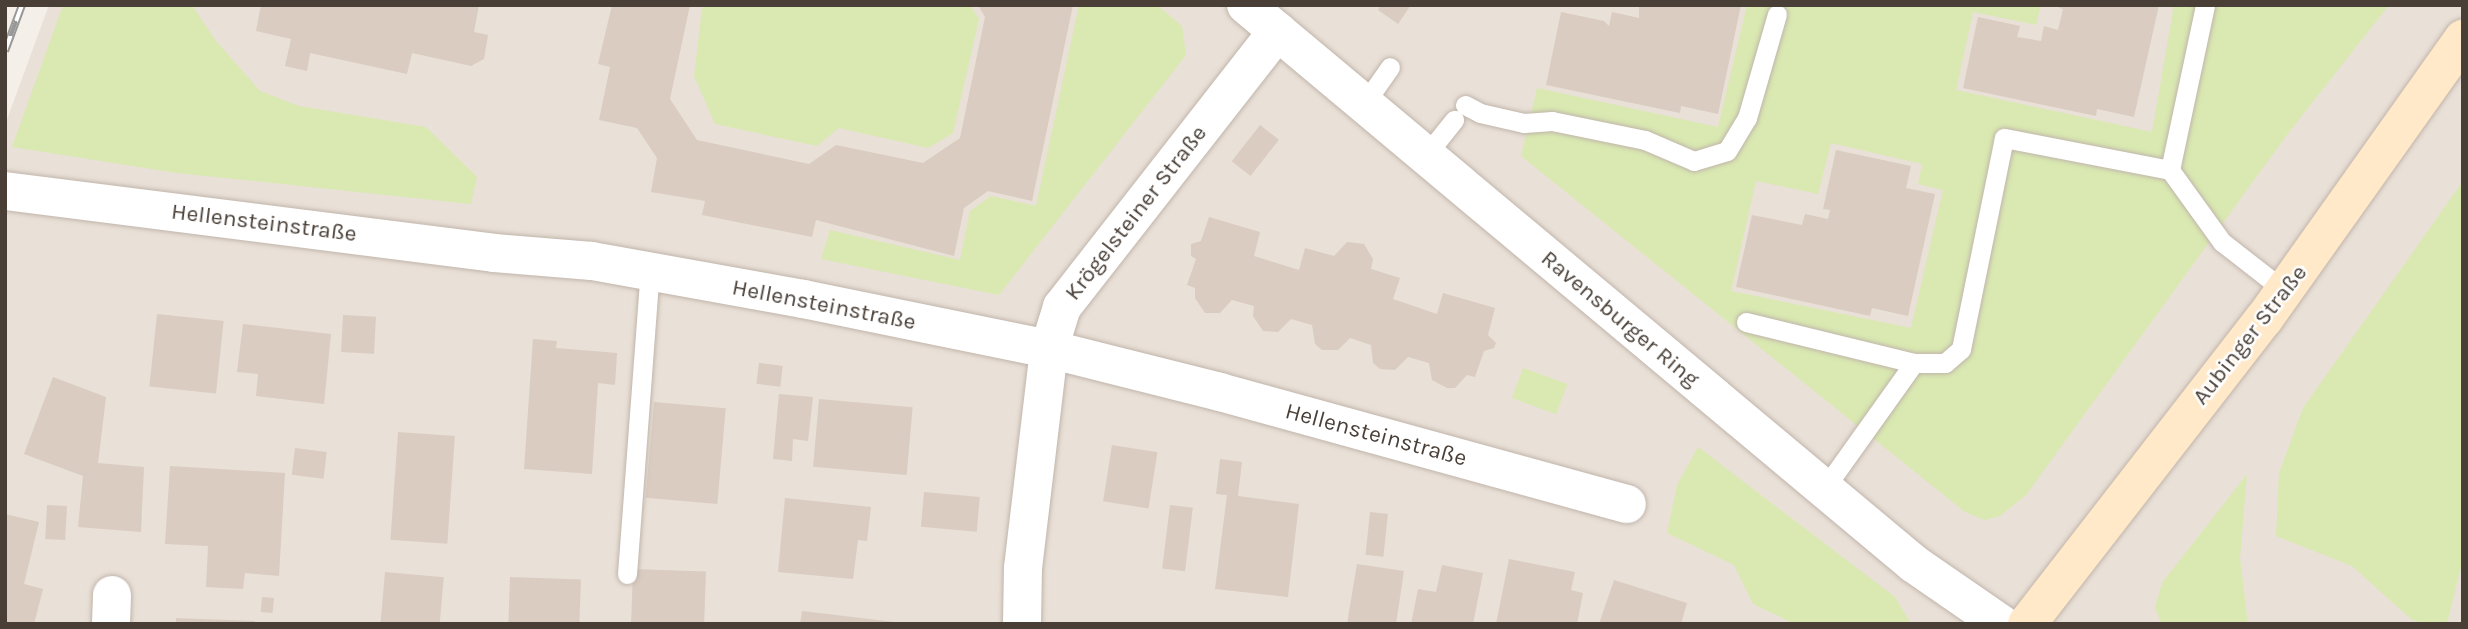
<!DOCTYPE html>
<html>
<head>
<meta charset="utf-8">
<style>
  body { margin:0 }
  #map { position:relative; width:2468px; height:629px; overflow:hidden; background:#f5efe9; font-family:Karla,sans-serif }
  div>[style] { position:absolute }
  .residential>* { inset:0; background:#e9e0d7 }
  .green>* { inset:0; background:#d9e9b1; transform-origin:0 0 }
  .building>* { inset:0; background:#daccc1; transform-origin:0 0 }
  .roads { filter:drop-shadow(0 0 2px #c1b5ab) drop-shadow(0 0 2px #c1b5ab) }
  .lane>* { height:19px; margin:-9.5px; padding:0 9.5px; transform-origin:9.5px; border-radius:9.5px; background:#fff }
  .street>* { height:38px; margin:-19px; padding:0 19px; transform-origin:19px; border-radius:19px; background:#fff }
  .secondary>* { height:38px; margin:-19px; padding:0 19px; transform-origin:19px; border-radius:19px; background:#ffe9c9 }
  .rail>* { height:8px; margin-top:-4px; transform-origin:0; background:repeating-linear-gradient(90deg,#fff 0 16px,#989898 0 32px); box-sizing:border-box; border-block:2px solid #989898 }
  span { translate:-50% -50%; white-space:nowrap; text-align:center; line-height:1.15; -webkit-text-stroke:5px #fff; paint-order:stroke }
  .street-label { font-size:23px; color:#493f37 }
  .frame { position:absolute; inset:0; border:7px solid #493f37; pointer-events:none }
</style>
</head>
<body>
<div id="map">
  <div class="residential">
    <div style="clip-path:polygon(49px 5px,2463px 5px,2463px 624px,5px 624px,5px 125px)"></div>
  </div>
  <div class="green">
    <div style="clip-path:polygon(63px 5px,192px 5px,216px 41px,260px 91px,299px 106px,426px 127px,477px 177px,471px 204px,177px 173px,12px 147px)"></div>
    <div style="clip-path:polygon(706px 5px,970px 5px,979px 19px,953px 133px,928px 148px,839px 128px,817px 146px,715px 124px,694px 76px,702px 9px)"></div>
    <div style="clip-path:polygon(1079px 5px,1157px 5px,1182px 26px,1186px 55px,999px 295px,821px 259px,830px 230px,960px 260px,970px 211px,991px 196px,1036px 206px)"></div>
    <div style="clip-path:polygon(evenodd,1747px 5px,2041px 5px,2036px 25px,1973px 12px,1956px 90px,2152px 132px,2174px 5px,2389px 5px,2286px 136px,2026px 495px,2000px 516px,1984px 520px,1965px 512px,1521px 156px,1537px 88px,1718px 127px,1747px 5px,1831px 143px,1922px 164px,1918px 184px,1943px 190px,1911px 328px,1731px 291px,1756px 181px,1818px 194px,1831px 143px)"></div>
    <div style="clip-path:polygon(2463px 181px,2463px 558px,2447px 624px,2428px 624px,2412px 620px,2352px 566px,2276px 536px,2279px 473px,2303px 408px)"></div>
    <div style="left:1523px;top:368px;width:47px;height:32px;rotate:20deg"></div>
    <div style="clip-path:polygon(1698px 447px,1895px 597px,1911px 624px,1795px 624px,1753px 604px,1734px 565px,1667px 533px,1677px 485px)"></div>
    <div style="clip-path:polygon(2247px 474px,2240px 558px,2248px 624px,2161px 624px,2155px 607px,2162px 583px)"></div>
  </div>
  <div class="building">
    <div style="clip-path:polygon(261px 5px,479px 5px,474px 32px,488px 35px,484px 59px,471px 66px,412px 53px,407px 74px,310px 53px,307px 71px,285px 66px,291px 39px,256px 31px)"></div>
    <div style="clip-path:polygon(612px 5px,690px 5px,670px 99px,697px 140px,809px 164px,836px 145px,923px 163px,960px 138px,985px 17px,978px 5px,1073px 5px,1032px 201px,988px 191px,964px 208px,954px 256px,816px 220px,812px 237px,702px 215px,705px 201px,651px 192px,657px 158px,637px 128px,599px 120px,610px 67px,598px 64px)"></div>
    <div style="clip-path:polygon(1381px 5px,1411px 5px,1398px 24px,1378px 10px)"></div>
    <div style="clip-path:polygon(1639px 5px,1741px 5px,1718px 114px,1681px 106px,1680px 113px,1546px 85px,1561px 12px,1604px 21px,1609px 26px,1612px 12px,1639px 18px)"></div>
    <div style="clip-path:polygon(2052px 5px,2159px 5px,2134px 117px,2097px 109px,2096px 116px,1963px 88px,1978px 17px,2020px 26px,2017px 37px,2041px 41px,2044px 26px,2058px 30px,2063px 9px)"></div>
    <div style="left:1260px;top:125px;width:24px;height:46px;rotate:38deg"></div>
    <div style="clip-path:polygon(1836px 150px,1911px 166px,1906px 188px,1935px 194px,1908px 316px,1872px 308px,1870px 316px,1736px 287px,1752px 215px,1802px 225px,1805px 214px,1828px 219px,1830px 210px,1823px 209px)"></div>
    <div style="clip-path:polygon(1209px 217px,1260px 232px,1254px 256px,1299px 270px,1305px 248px,1334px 256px,1347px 242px,1364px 244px,1373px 259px,1371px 269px,1400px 278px,1393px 299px,1437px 314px,1443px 293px,1495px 308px,1488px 335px,1496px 343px,1494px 348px,1484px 351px,1475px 377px,1467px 375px,1455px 388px,1447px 388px,1432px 380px,1429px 363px,1408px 357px,1395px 370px,1380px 369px,1373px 363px,1371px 345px,1350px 338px,1338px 350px,1322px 350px,1315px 344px,1312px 325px,1291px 319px,1278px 332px,1263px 331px,1253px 316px,1254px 306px,1232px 300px,1220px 313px,1205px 313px,1195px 298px,1195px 288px,1187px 285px,1196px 259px,1191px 256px,1191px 244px,1201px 241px)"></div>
    <div style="left:157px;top:314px;width:67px;height:73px;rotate:6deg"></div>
    <div style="left:343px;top:315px;width:33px;height:37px;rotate:3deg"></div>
    <div style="clip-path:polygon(243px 324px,331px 334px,324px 404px,256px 396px,258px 374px,237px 372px)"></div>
    <div style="clip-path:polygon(533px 339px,557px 341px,556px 348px,617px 353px,615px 385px,598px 383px,592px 474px,524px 469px)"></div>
    <div style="left:759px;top:363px;width:24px;height:21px;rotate:7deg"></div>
    <div style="clip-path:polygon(53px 377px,106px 397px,98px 463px,144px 467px,141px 532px,78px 527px,83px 476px,24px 454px)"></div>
    <div style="clip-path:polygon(779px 394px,813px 397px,808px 441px,793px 439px,792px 461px,773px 459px)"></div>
    <div style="left:819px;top:399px;width:94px;height:68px;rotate:5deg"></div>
    <div style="left:654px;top:402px;width:72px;height:96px;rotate:5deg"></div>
    <div style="left:398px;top:432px;width:57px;height:108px;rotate:4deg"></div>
    <div style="left:1112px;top:445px;width:46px;height:57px;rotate:9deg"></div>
    <div style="left:295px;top:448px;width:32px;height:27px;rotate:7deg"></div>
    <div style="clip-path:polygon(1220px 459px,1242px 462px,1238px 496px,1299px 504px,1288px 597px,1215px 589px,1227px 495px,1216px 494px)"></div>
    <div style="clip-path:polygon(170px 466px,285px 473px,279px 576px,245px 573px,243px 589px,206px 587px,208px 546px,165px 544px)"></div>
    <div style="left:924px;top:492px;width:56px;height:35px;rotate:5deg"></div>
    <div style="clip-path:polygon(785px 498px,871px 507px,867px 541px,858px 540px,853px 579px,778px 572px)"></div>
    <div style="left:47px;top:505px;width:20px;height:34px;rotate:3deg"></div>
    <div style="left:1170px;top:505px;width:23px;height:64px;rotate:7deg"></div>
    <div style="left:1370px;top:512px;width:18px;height:43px;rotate:6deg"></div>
    <div style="clip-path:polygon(5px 514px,39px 522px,24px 584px,43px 589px,34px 624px,5px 624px)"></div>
    <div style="clip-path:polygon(1509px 559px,1575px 572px,1571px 590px,1583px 593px,1577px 624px,1496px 624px)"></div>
    <div style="clip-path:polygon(1357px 564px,1404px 571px,1396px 624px,1347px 624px)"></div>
    <div style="clip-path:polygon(1442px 565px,1483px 573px,1473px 624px,1411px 624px,1418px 589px,1436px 592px)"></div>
    <div style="left:633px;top:569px;width:73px;height:55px;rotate:2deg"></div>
    <div style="left:385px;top:572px;width:59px;height:52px;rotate:5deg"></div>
    <div style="left:510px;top:577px;width:71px;height:47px;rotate:2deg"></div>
    <div style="clip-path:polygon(1614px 580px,1687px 603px,1681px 624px,1599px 624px)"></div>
    <div style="left:262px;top:597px;width:12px;height:15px;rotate:5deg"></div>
    <div style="clip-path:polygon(802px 611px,895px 622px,895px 624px,800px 624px)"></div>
    <div style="clip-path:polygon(176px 618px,255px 621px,254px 624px,176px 624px)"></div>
  </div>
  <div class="roads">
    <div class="lane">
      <div style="left:1364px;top:104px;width:45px;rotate:-54.9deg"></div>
      <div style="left:1465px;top:105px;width:17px;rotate:28deg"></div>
      <div style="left:1480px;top:113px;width:45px;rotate:12.8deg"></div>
      <div style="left:1524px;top:123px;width:28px;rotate:-4deg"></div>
      <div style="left:1552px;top:121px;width:95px;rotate:11.5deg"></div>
      <div style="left:1645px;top:140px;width:53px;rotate:23.2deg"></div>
      <div style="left:1694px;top:161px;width:34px;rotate:-17deg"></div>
      <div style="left:1727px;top:151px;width:39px;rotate:-59deg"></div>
      <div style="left:1747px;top:118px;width:108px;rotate:-73.9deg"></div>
      <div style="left:1426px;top:155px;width:45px;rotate:-51.3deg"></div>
      <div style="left:2170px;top:170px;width:89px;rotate:54.2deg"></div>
      <div style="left:2222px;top:242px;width:80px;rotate:37.9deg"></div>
      <div style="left:1746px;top:322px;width:173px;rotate:13.7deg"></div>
      <div style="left:1914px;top:363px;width:31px"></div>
      <div style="left:1945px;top:363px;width:21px;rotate:-41deg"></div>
      <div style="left:1961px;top:349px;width:215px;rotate:-78.5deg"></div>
      <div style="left:2004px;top:138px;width:169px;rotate:10.9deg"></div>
      <div style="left:2170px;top:170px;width:169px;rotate:-78deg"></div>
      <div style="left:1824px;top:489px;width:155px;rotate:-54.5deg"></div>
      <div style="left:627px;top:574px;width:304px;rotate:-85.7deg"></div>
    </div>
    <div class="street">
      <div style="left:1246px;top:5px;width:871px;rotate:39.92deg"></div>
      <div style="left:1914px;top:564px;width:106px;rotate:34.6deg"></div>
      <div style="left:5px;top:191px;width:493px;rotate:7.2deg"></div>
      <div style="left:494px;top:253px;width:98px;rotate:4.7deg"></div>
      <div style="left:592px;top:261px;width:214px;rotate:10.2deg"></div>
      <div style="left:803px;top:299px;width:251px;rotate:11.5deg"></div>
      <div style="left:1049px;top:349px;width:176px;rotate:14.1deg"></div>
      <div style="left:1220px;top:392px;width:422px;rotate:15.4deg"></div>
      <div style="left:111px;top:624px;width:29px;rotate:-88deg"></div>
      <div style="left:1022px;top:624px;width:56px;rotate:-89deg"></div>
      <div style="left:1023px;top:568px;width:221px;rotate:-83.2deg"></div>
      <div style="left:1049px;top:349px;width:44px;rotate:-72.8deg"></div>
      <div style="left:1062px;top:307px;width:350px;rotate:-52deg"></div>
    </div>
    <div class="secondary">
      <div style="left:2027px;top:624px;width:386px;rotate:-52.2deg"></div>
      <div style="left:2264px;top:319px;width:344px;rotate:-54.6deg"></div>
    </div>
  </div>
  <div class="rail">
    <div style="left:5px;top:51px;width:49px;rotate:-69.7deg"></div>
  </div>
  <div class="street-label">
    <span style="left:1136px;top:213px;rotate:-52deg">Krögelsteiner Straße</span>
    <span style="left:264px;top:223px;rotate:7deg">Hellensteinstraße</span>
    <span style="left:824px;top:305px;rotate:11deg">Hellensteinstraße</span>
    <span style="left:1620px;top:319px;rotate:40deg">Ravensburger Ring</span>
    <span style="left:2250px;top:335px;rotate:-52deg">Aubinger Straße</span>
    <span style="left:1376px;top:435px;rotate:15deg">Hellensteinstraße</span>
  </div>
  <div class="frame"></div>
</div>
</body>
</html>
